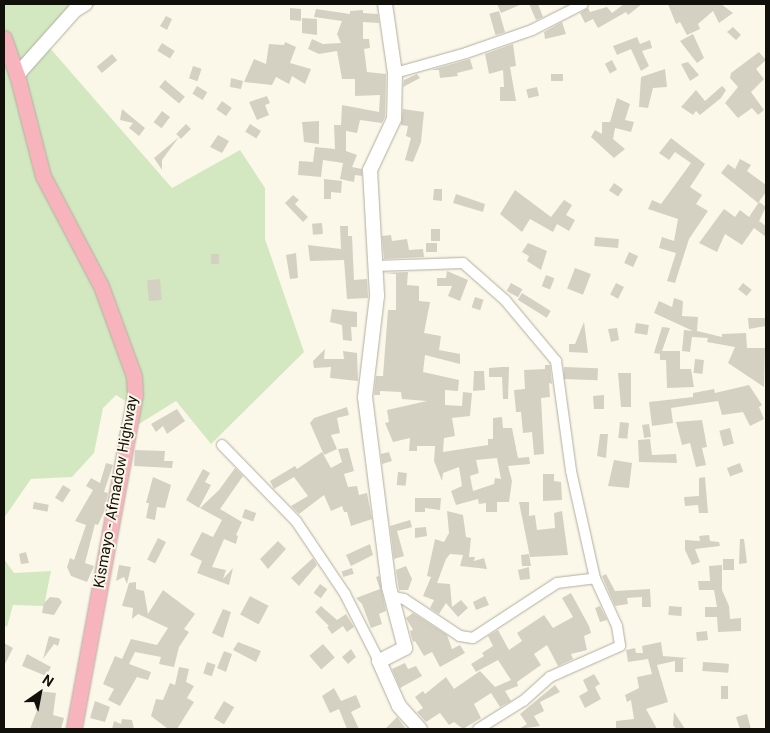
<!DOCTYPE html>
<html>
<head>
<meta charset="utf-8">
<style>
  body { margin:0 }
  #map { position:relative; width:770px; height:733px; overflow:hidden; background:#fcf8e9; font-family:Roboto,sans-serif }
  div>[style] { position:absolute }
  .green>* { inset:0; background:#d3e8c1 }
  .building>* { inset:0; background:#d5d1c2; transform-origin:0 0 }
  .roads { filter:drop-shadow(0 0 1px #b1ad9f) drop-shadow(0 0 1px #b1ad9f) }
  .street>* { height:10px; margin:-5px; padding:0 5px; transform-origin:5px; border-radius:5px; background:#fff }
  .secondary>* { height:14px; margin:-7px; padding:0 7px; transform-origin:7px; border-radius:7px; background:#fff }
  .primary>* { height:15px; margin:-7.5px; padding:0 7.5px; transform-origin:7.5px; border-radius:7.5px; background:#f7b4bc }
  span { translate:-50% -50%; white-space:nowrap; text-align:center; line-height:1.15; -webkit-text-stroke:4px #fcf8e9; paint-order:stroke }
  .street-label { font-size:15px; color:#11100b }
  .frame { position:absolute; inset:0; border:5px solid #11100b; pointer-events:none }
  .north { position:absolute; left:15px; top:668px; width:50px; height:50px; -webkit-text-stroke:4px #fcf8e9; paint-order:stroke; rotate:33deg; font-size:14px; font-weight:700; line-height:20px; text-align:center; color:#11100b }
  .north::after { content:''; display:block; margin:auto; width:18px; height:22px; background:#11100b; clip-path:polygon(50% 0,100% 100%,50% 72%,0 100%) }
</style>
</head>
<body>
<div id="map">
  <div class="green">
    <div style="clip-path:polygon(4px 4px,97px 4px,71px 18px,49px 47px,172px 188px,240px 150px,265px 188px,265px 239px,304px 352px,211px 444px,176px 401px,118px 437px,127px 402px,116px 395px,103px 408px,94px 453px,72px 477px,31px 479px,4px 518px)"></div>
    <div style="clip-path:polygon(4px 559px,14px 573px,51px 571px,44px 606px,13px 605px,7px 627px,4px 625px)"></div>
  </div>
  <div class="building">
    <div style="clip-path:polygon(497px 4px,522px 4px,501px 13px)"></div>
    <div style="clip-path:polygon(529px 4px,538px 4px,543px 17px,536px 20px)"></div>
    <div style="clip-path:polygon(624px 4px,642px 4px,628px 15px,626px 12px,598px 28px,593px 19px,585px 23px,580px 13px,588px 8px,590px 12px,607px 7px,612px 13px)"></div>
    <div style="clip-path:polygon(668px 4px,721px 4px,733px 13px,719px 23px,713px 11px,698px 24px,700px 29px,687px 35px,680px 22px,676px 24px)"></div>
    <div style="clip-path:polygon(290px 8px,301px 9px,301px 21px,290px 20px)"></div>
    <div style="clip-path:polygon(316px 9px,350px 14px,350px 11px,363px 10px,363px 13px,378px 14px,379px 23px,363px 22px,363px 39px,369px 39px,370px 48px,364px 49px,367px 72px,386px 74px,385px 117px,382px 123px,360px 120px,357px 133px,346px 131px,346px 151px,357px 155px,352px 167px,362px 169px,362px 176px,355px 175px,354px 182px,340px 179px,343px 163px,323px 160px,321px 177px,298px 175px,299px 161px,313px 162px,315px 147px,335px 149px,334px 125px,341px 125px,342px 105px,379px 112px,380px 95px,355px 96px,355px 79px,342px 79px,337px 51px,319px 54px,308px 49px,312px 39px,323px 44px,341px 43px,337px 34px,342px 21px,314px 17px)"></div>
    <div style="left:499px;top:11px;width:22px;height:10px;rotate:74deg"></div>
    <div style="clip-path:polygon(166px 16px,172px 19px,167px 30px,160px 26px)"></div>
    <div style="clip-path:polygon(302px 18px,317px 19px,317px 35px,302px 33px)"></div>
    <div style="clip-path:polygon(562px 22px,566px 34px,545px 39px,544px 32px)"></div>
    <div style="clip-path:polygon(733px 27px,741px 35px,736px 40px,727px 32px)"></div>
    <div style="clip-path:polygon(693px 34px,704px 58px,697px 63px,680px 41px)"></div>
    <div style="clip-path:polygon(637px 37px,640px 44px,650px 40px,652px 48px,642px 51px,649px 66px,641px 71px,631px 49px,617px 55px,613px 46px)"></div>
    <div style="clip-path:polygon(285px 42px,296px 47px,290px 63px,311px 69px,305px 84px,292px 76px,289px 84px,276px 77px,272px 85px,244px 82px,254px 59px,266px 64px,269px 44px,284px 45px)"></div>
    <div style="left:162px;top:43px;width:15px;height:9px;rotate:32deg"></div>
    <div style="clip-path:polygon(513px 44px,516px 66px,510px 67px,516px 101px,500px 101px,500px 87px,504px 87px,503px 70px,489px 74px,485px 54px)"></div>
    <div style="clip-path:polygon(759px 52px,766px 60px,756px 69px,764px 79px,751px 92px,764px 110px,758px 115px,752px 108px,738px 118px,725px 103px,738px 87px,730px 78px,731px 73px)"></div>
    <div style="left:112px;top:54px;width:8px;height:20px;rotate:50deg"></div>
    <div style="clip-path:polygon(470px 59px,473px 69px,457px 73px,458px 76px,440px 78px,439px 70px,431px 70px)"></div>
    <div style="left:612px;top:60px;width:11px;height:8px;rotate:63deg"></div>
    <div style="clip-path:polygon(688px 62px,699px 75px,690px 81px,681px 64px)"></div>
    <div style="left:193px;top:66px;width:9px;height:13px;rotate:18deg"></div>
    <div style="clip-path:polygon(665px 69px,667px 87px,653px 88px,648px 108px,639px 107px,641px 77px)"></div>
    <div style="clip-path:polygon(417px 74px,420px 78px,403px 87px,404px 80px)"></div>
    <div style="left:551px;top:74px;width:12px;height:7px"></div>
    <div style="clip-path:polygon(231px 78px,243px 81px,241px 89px,230px 87px)"></div>
    <div style="left:165px;top:80px;width:26px;height:9px;rotate:40deg"></div>
    <div style="left:197px;top:86px;width:12px;height:9px;rotate:31deg"></div>
    <div style="clip-path:polygon(722px 86px,726px 90px,721px 98px,700px 115px,696px 111px,693px 115px,681px 107px,696px 90px,705px 101px)"></div>
    <div style="left:537px;top:87px;width:9px;height:11px;rotate:77deg"></div>
    <div style="clip-path:polygon(267px 96px,270px 103px,265px 105px,269px 115px,257px 120px,249px 102px)"></div>
    <div style="clip-path:polygon(617px 98px,630px 104px,625px 120px,634px 122px,631px 132px,615px 128px,613px 139px,625px 149px,614px 158px,591px 137px,595px 130px,602px 134px,602px 122px,610px 122px)"></div>
    <div style="left:222px;top:101px;width:12px;height:10px;rotate:35deg"></div>
    <div style="clip-path:polygon(122px 109px,145px 128px,139px 136px,129px 128px,133px 123px,120px 120px)"></div>
    <div style="clip-path:polygon(403px 109px,424px 112px,421px 142px,413px 162px,405px 160px,411px 138px,406px 136px,408px 126px,401px 125px)"></div>
    <div style="left:162px;top:111px;width:10px;height:14px;rotate:37deg"></div>
    <div style="clip-path:polygon(319px 121px,319px 144px,304px 142px,302px 122px)"></div>
    <div style="left:186px;top:124px;width:7px;height:14px;rotate:45deg"></div>
    <div style="left:250px;top:124px;width:13px;height:9px;rotate:32deg"></div>
    <div style="clip-path:polygon(218px 135px,229px 141px,222px 153px,210px 147px)"></div>
    <div style="clip-path:polygon(179px 137px,162px 160px,162px 170px,154px 158px)"></div>
    <div style="clip-path:polygon(671px 138px,705px 164px,690px 187px,702px 195px,696px 204px,708px 211px,689px 239px,675px 283px,667px 281px,676px 253px,659px 248px,662px 237px,674px 241px,678px 219px,648px 209px,652px 200px,661px 204px,691px 163px,675px 152px,669px 160px,659px 153px)"></div>
    <div style="clip-path:polygon(740px 159px,751px 165px,747px 171px,766px 185px,766px 192px,758px 203px,721px 173px,728px 164px,735px 169px)"></div>
    <div style="clip-path:polygon(324px 179px,342px 181px,341px 193px,331px 192px,331px 199px,324px 199px)"></div>
    <div style="left:614px;top:183px;width:11px;height:9px;rotate:34deg"></div>
    <div style="clip-path:polygon(434px 189px,442px 189px,442px 201px,433px 200px)"></div>
    <div style="clip-path:polygon(515px 190px,551px 217px,564px 200px,572px 205px,566px 215px,575px 220px,569px 231px,557px 224px,553px 232px,530px 219px,522px 232px,500px 214px)"></div>
    <div style="clip-path:polygon(456px 194px,485px 204px,483px 212px,453px 203px)"></div>
    <div style="clip-path:polygon(293px 195px,299px 200px,295px 204px,308px 217px,303px 222px,285px 203px)"></div>
    <div style="clip-path:polygon(759px 202px,766px 207px,759px 221px,766px 226px,766px 237px,754px 228px,742px 245px,725px 234px,717px 252px,699px 243px,724px 209px,735px 217px,740px 210px,749px 217px)"></div>
    <div style="left:322px;top:223px;width:11px;height:10px;rotate:85deg"></div>
    <div style="clip-path:polygon(340px 226px,348px 226px,348px 236px,352px 236px,354px 280px,367px 279px,368px 298px,347px 299px,344px 260px,310px 261px,308px 245px,341px 249px)"></div>
    <div style="left:431px;top:229px;width:9px;height:12px"></div>
    <div style="clip-path:polygon(391px 235px,392px 241px,407px 239px,409px 250px,423px 249px,424px 257px,384px 259px,382px 236px)"></div>
    <div style="left:595px;top:237px;width:24px;height:9px;rotate:5deg"></div>
    <div style="left:426px;top:243px;width:11px;height:9px"></div>
    <div style="clip-path:polygon(528px 243px,547px 251px,541px 270px,527px 261px,529px 256px,522px 252px)"></div>
    <div style="left:629px;top:252px;width:10px;height:12px;rotate:24deg"></div>
    <div style="clip-path:polygon(296px 253px,298px 278px,290px 279px,286px 255px)"></div>
    <div style="left:211px;top:254px;width:8px;height:10px"></div>
    <div style="left:575px;top:268px;width:17px;height:22px;rotate:21deg"></div>
    <div style="clip-path:polygon(447px 271px,468px 280px,460px 301px,448px 296px,452px 286px,437px 286px,437px 278px,446px 278px)"></div>
    <div style="clip-path:polygon(evenodd,408px 272px,407px 285px,419px 286px,419px 301px,430px 302px,424px 333px,441px 336px,439px 350px,460px 354px,460px 364px,425px 355px,423px 372px,459px 380px,458px 391px,445px 390px,445px 405px,462px 406px,463px 392px,472px 393px,470px 416px,452px 418px,455px 436px,444px 438px,443px 452px,488px 445px,488px 439px,493px 439px,493px 418px,502px 417px,503px 428px,512px 428px,518px 458px,529px 457px,530px 464px,508px 466px,512px 481px,509px 502px,497px 502px,497px 512px,486px 512px,486px 503px,479px 504px,478px 499px,456px 505px,451px 491px,462px 486px,459px 467px,443px 473px,442px 481px,434px 461px,435px 446px,417px 446px,417px 451px,409px 451px,410px 438px,393px 442px,385px 423px,389px 422px,387px 410px,427px 401px,402px 399px,401px 392px,380px 391px,380px 395px,374px 395px,376px 376px,383px 376px,388px 310px,396px 310px,396px 274px,384px 273px,408px 272px,497px 458px,501px 479px,495px 478px,494px 484px,473px 491px,470px 476px,479px 473px,476px 460px,497px 458px)"></div>
    <div style="left:546px;top:275px;width:9px;height:12px;rotate:21deg"></div>
    <div style="left:160px;top:279px;width:21px;height:13px;rotate:85deg"></div>
    <div style="left:511px;top:283px;width:13px;height:9px;rotate:29deg"></div>
    <div style="left:616px;top:283px;width:9px;height:13px;rotate:27deg"></div>
    <div style="left:743px;top:283px;width:11px;height:8px;rotate:38deg"></div>
    <div style="left:522px;top:293px;width:34px;height:8px;rotate:32deg"></div>
    <div style="left:475px;top:297px;width:9px;height:11px;rotate:18deg"></div>
    <div style="clip-path:polygon(674px 298px,683px 301px,682px 316px,698px 317px,697px 331px,722px 337px,722px 334px,746px 333px,747px 348px,765px 348px,764px 387px,728px 363px,735px 347px,707px 342px,708px 338px,692px 337px,690px 352px,682px 351px,684px 330px,693px 331px,654px 313px,659px 301px,672px 307px)"></div>
    <div style="clip-path:polygon(332px 309px,357px 312px,357px 327px,351px 327px,352px 341px,343px 340px,342px 325px,330px 322px)"></div>
    <div style="clip-path:polygon(748px 318px,766px 318px,766px 326px,749px 329px)"></div>
    <div style="clip-path:polygon(584px 322px,588px 353px,569px 352px,569px 344px,575px 344px)"></div>
    <div style="left:636px;top:323px;width:13px;height:10px;rotate:9deg"></div>
    <div style="clip-path:polygon(662px 327px,670px 328px,662px 351px,680px 351px,680px 369px,691px 369px,694px 387px,667px 388px,666px 360px,660px 360px,660px 354px,654px 353px)"></div>
    <div style="clip-path:polygon(617px 328px,619px 340px,611px 342px,608px 329px)"></div>
    <div style="clip-path:polygon(325px 349px,324px 359px,344px 359px,343px 351px,357px 353px,358px 381px,330px 378px,331px 367px,314px 368px,313px 361px)"></div>
    <div style="left:695px;top:359px;width:9px;height:14px;rotate:6deg"></div>
    <div style="clip-path:polygon(545px 365px,550px 365px,552px 384px,549px 383px,550px 397px,541px 398px,544px 454px,534px 455px,532px 432px,523px 433px,521px 412px,516px 412px,514px 390px,525px 389px,524px 370px,545px 369px)"></div>
    <div style="clip-path:polygon(502px 367px,509px 367px,508px 399px,503px 399px,502px 377px,489px 377px,489px 368px)"></div>
    <div style="left:564px;top:367px;width:34px;height:12px;rotate:2deg"></div>
    <div style="clip-path:polygon(474px 371px,484px 371px,485px 390px,473px 391px)"></div>
    <div style="clip-path:polygon(618px 373px,631px 373px,631px 407px,621px 407px)"></div>
    <div style="clip-path:polygon(749px 385px,762px 405px,759px 407px,764px 419px,750px 426px,743px 412px,722px 415px,718px 401px,671px 408px,673px 423px,652px 426px,649px 402px,693px 397px,693px 393px,714px 389px,715px 393px)"></div>
    <div style="clip-path:polygon(604px 395px,604px 409px,594px 409px,593px 396px)"></div>
    <div style="clip-path:polygon(347px 407px,349px 415px,337px 418px,340px 433px,331px 435px,337px 449px,324px 455px,310px 423px,314px 418px)"></div>
    <div style="clip-path:polygon(177px 409px,185px 421px,167px 434px,163px 426px,156px 432px,151px 424px)"></div>
    <div style="clip-path:polygon(702px 420px,707px 447px,702px 448px,706px 465px,696px 467px,690px 443px,682px 445px,676px 422px)"></div>
    <div style="left:620px;top:422px;width:9px;height:16px;rotate:6deg"></div>
    <div style="left:649px;top:424px;width:13px;height:7px;rotate:81deg"></div>
    <div style="left:730px;top:428px;width:16px;height:11px;rotate:76deg"></div>
    <div style="clip-path:polygon(600px 434px,608px 434px,606px 458px,597px 456px)"></div>
    <div style="clip-path:polygon(650px 439px,652px 455px,676px 454px,677px 463px,639px 462px,638px 440px)"></div>
    <div style="clip-path:polygon(348px 448px,354px 471px,344px 474px,348px 487px,357px 486px,359px 495px,367px 493px,372px 519px,351px 526px,347px 512px,344px 512px,342px 506px,331px 511px,324px 495px,299px 514px,291px 506px,308px 496px,294px 477px,274px 489px,270px 481px,295px 466px,297px 469px,322px 452px,331px 468px,342px 462px,338px 449px)"></div>
    <div style="clip-path:polygon(135px 450px,165px 451px,164px 461px,173px 461px,172px 468px,134px 466px)"></div>
    <div style="clip-path:polygon(389px 452px,392px 461px,382px 464px,381px 454px)"></div>
    <div style="clip-path:polygon(614px 460px,632px 463px,629px 488px,608px 486px)"></div>
    <div style="clip-path:polygon(106px 463px,113px 465px,104px 492px,108px 493px,104px 512px,98px 525px,95px 524px,85px 563px,94px 566px,87px 582px,71px 576px,67px 567px,70px 558px,74px 560px,86px 525px,75px 521px,93px 490px,86px 486px,91px 478px,100px 483px)"></div>
    <div style="left:740px;top:463px;width:9px;height:14px;rotate:69deg"></div>
    <div style="clip-path:polygon(235px 468px,243px 476px,220px 509px,242px 522px,236px 535px,238px 536px,236px 544px,224px 539px,212px 567px,226px 570px,223px 579px,233px 568px,229px 585px,197px 573px,202px 561px,190px 555px,202px 532px,213px 537px,222px 520px,200px 508px,219px 490px)"></div>
    <div style="clip-path:polygon(203px 469px,210px 473px,205px 482px,211px 485px,199px 508px,186px 500px)"></div>
    <div style="left:398px;top:472px;width:9px;height:13px;rotate:6deg"></div>
    <div style="clip-path:polygon(543px 474px,554px 474px,554px 481px,561px 482px,562px 500px,543px 501px)"></div>
    <div style="clip-path:polygon(153px 477px,171px 485px,165px 508px,157px 507px,155px 520px,146px 518px,149px 503px,146px 503px)"></div>
    <div style="clip-path:polygon(705px 477px,708px 513px,699px 513px,698px 505px,685px 506px,684px 497px,699px 496px,699px 478px)"></div>
    <div style="left:63px;top:485px;width:9px;height:15px;rotate:32deg"></div>
    <div style="clip-path:polygon(415px 498px,441px 498px,440px 510px,425px 508px,425px 512px,415px 512px)"></div>
    <div style="left:34px;top:502px;width:15px;height:7px;rotate:11deg"></div>
    <div style="clip-path:polygon(519px 502px,529px 502px,529px 516px,535px 515px,537px 530px,555px 528px,554px 513px,562px 511px,568px 555px,530px 557px)"></div>
    <div style="left:245px;top:509px;width:12px;height:9px;rotate:20deg"></div>
    <div style="clip-path:polygon(447px 511px,463px 515px,466px 537px,471px 538px,469px 557px,475px 557px,474px 561px,484px 558px,487px 569px,460px 566px,463px 555px,450px 554px,446px 559px,437px 583px,450px 584px,452px 607px,461px 600px,468px 608px,458px 617px,446px 603px,439px 614px,430px 608px,434px 600px,423px 596px,431px 577px,427px 576px,435px 539px,444px 542px,449px 533px)"></div>
    <div style="clip-path:polygon(410px 520px,412px 527px,397px 531px,404px 556px,394px 559px,390px 526px)"></div>
    <div style="clip-path:polygon(426px 527px,427px 536px,415px 538px,415px 528px)"></div>
    <div style="clip-path:polygon(709px 535px,710px 541px,719px 542px,720px 546px,695px 549px,700px 562px,692px 565px,685px 550px,685px 540px,700px 541px,699px 536px)"></div>
    <div style="left:158px;top:538px;width:9px;height:24px;rotate:27deg"></div>
    <div style="clip-path:polygon(740px 539px,744px 539px,747px 563px,739px 564px)"></div>
    <div style="clip-path:polygon(278px 541px,286px 549px,268px 569px,260px 559px)"></div>
    <div style="clip-path:polygon(370px 544px,373px 555px,351px 566px,346px 555px)"></div>
    <div style="clip-path:polygon(26px 552px,29px 563px,21px 564px,19px 554px)"></div>
    <div style="clip-path:polygon(529px 554px,531px 566px,522px 566px,521px 555px)"></div>
    <div style="clip-path:polygon(313px 558px,317px 565px,299px 586px,291px 578px)"></div>
    <div style="left:723px;top:559px;width:11px;height:11px"></div>
    <div style="clip-path:polygon(119px 565px,131px 567px,127px 584px,124px 577px,116px 581px)"></div>
    <div style="clip-path:polygon(722px 565px,722px 590px,729px 606px,730px 619px,741px 618px,741px 631px,718px 632px,717px 617px,705px 617px,705px 607px,717px 607px,714px 590px,699px 590px,698px 581px,710px 581px,709px 566px)"></div>
    <div style="clip-path:polygon(406px 566px,412px 579px,408px 590px,399px 590px,396px 570px)"></div>
    <div style="clip-path:polygon(529px 567px,530px 579px,520px 580px,518px 570px)"></div>
    <div style="left:352px;top:568px;width:6px;height:11px;rotate:72deg"></div>
    <div style="clip-path:polygon(606px 574px,615px 591px,650px 589px,651px 607px,642px 607px,642px 597px,627px 598px,628px 604px,615px 606px,602px 576px)"></div>
    <div style="clip-path:polygon(379px 576px,386px 611px,379px 614px,382px 624px,371px 628px,362px 604px,356px 598px,380px 589px,376px 577px)"></div>
    <div style="clip-path:polygon(136px 582px,136px 589px,144px 591px,148px 614px,163px 590px,195px 614px,184px 629px,189px 632px,179px 647px,174px 667px,159px 664px,161px 657px,135px 652px,129px 664px,151px 672px,148px 680px,137px 677px,120px 706px,108px 700px,114px 689px,103px 684px,115px 656px,122px 659px,131px 639px,157px 645px,168px 628px,138px 614px,132px 619px,133px 608px,122px 606px,129px 583px)"></div>
    <div style="left:320px;top:584px;width:9px;height:11px;rotate:36deg"></div>
    <div style="clip-path:polygon(571px 593px,589px 626px,591px 633px,584px 636px,587px 650px,571px 654px,573px 659px,558px 666px,547px 645px,534px 654px,541px 665px,517px 682px,518px 686px,505px 691px,511px 701px,500px 707px,491px 693px,474px 704px,481px 718px,463px 729px,454px 722px,449px 725px,440px 713px,426px 722px,417px 712px,423px 708px,415px 697px,423px 691px,425px 694px,446px 677px,454px 689px,480px 671px,495px 687px,511px 680px,498px 660px,476px 672px,471px 664px,484px 656px,482px 653px,493px 646px,488px 636px,498px 630px,509px 650px,522px 641px,517px 633px,544px 615px,553px 628px,573px 617px,562px 598px)"></div>
    <div style="left:250px;top:596px;width:21px;height:21px;rotate:28deg"></div>
    <div style="clip-path:polygon(485px 596px,489px 605px,476px 610px,473px 602px)"></div>
    <div style="clip-path:polygon(50px 597px,59px 598px,62px 602px,54px 615px,42px 613px,44px 603px)"></div>
    <div style="clip-path:polygon(321px 606px,337px 620px,346px 614px,354px 627px,347px 632px,343px 626px,332px 634px,327px 627px,329px 626px,315px 612px)"></div>
    <div style="clip-path:polygon(600px 606px,607px 620px,600px 622px,595px 608px)"></div>
    <div style="left:669px;top:606px;width:13px;height:9px;rotate:4deg"></div>
    <div style="clip-path:polygon(223px 609px,231px 612px,223px 638px,212px 633px)"></div>
    <div style="clip-path:polygon(413px 613px,447px 635px,452px 649px,460px 645px,465px 653px,440px 667px,432px 652px,424px 656px,415px 641px,413px 642px,410px 631px,413px 630px,406px 618px)"></div>
    <div style="left:707px;top:631px;width:9px;height:11px;rotate:84deg"></div>
    <div style="clip-path:polygon(49px 636px,60px 639px,58px 646px,54px 644px,43px 659px)"></div>
    <div style="clip-path:polygon(238px 642px,261px 651px,256px 662px,233px 650px)"></div>
    <div style="clip-path:polygon(661px 642px,663px 656px,688px 658px,683px 659px,683px 672px,675px 672px,675px 661px,657px 665px,668px 702px,646px 709px,657px 729px,616px 728px,616px 721px,634px 719px,631px 700px,627px 702px,625px 695px,639px 688px,637px 677px,652px 674px,648px 659px,628px 662px,626px 650px,635px 648px,636px 653px,643px 653px,642px 646px)"></div>
    <div style="clip-path:polygon(4px 643px,13px 648px,4px 666px)"></div>
    <div style="left:323px;top:644px;width:18px;height:18px;rotate:49deg"></div>
    <div style="clip-path:polygon(351px 649px,356px 657px,348px 664px,342px 657px)"></div>
    <div style="clip-path:polygon(224px 651px,232px 654px,226px 672px,217px 668px)"></div>
    <div style="clip-path:polygon(27px 654px,51px 667px,46px 676px,22px 666px)"></div>
    <div style="left:207px;top:662px;width:9px;height:12px;rotate:18deg"></div>
    <div style="left:703px;top:662px;width:26px;height:9px;rotate:4deg"></div>
    <div style="clip-path:polygon(405px 663px,408px 669px,416px 666px,422px 676px,400px 688px,392px 669px)"></div>
    <div style="clip-path:polygon(179px 667px,189px 669px,186px 682px,194px 686px,187px 698px,194px 702px,177px 729px,168px 729px,151px 716px,156px 699px,163px 700px,170px 683px,175px 685px)"></div>
    <div style="clip-path:polygon(594px 674px,600px 684px,595px 687px,601px 699px,585px 708px,579px 696px,588px 691px,583px 680px)"></div>
    <div style="clip-path:polygon(555px 685px,560px 692px,540px 702px,544px 711px,534px 716px,540px 726px,519px 729px,527px 724px,520px 714px)"></div>
    <div style="left:721px;top:686px;width:7px;height:13px"></div>
    <div style="clip-path:polygon(334px 688px,341px 701px,356px 695px,361px 707px,351px 712px,359px 729px,347px 729px,339px 709px,330px 713px,322px 696px)"></div>
    <div style="clip-path:polygon(38px 691px,56px 693px,53px 715px,64px 718px,61px 729px,30px 729px,37px 710px,35px 709px)"></div>
    <div style="clip-path:polygon(95px 701px,110px 707px,105px 722px,90px 718px)"></div>
    <div style="left:224px;top:701px;width:12px;height:20px;rotate:31deg"></div>
    <div style="clip-path:polygon(674px 712px,685px 729px,676px 729px,673px 725px)"></div>
    <div style="clip-path:polygon(747px 714px,751px 729px,740px 729px,736px 717px)"></div>
    <div style="clip-path:polygon(397px 717px,406px 729px,385px 729px)"></div>
    <div style="clip-path:polygon(122px 719px,132px 720px,134px 729px,112px 729px,114px 721px,121px 724px)"></div>
  </div>
  <div class="roads">
    <div class="street">
      <div style="left:395px;top:73px;width:74px;rotate:-15.7deg"></div>
      <div style="left:466px;top:53px;width:70px;rotate:-19.2deg"></div>
      <div style="left:532px;top:30px;width:57px;rotate:-27deg"></div>
      <div style="left:375px;top:266px;width:88px;rotate:-2deg"></div>
      <div style="left:463px;top:263px;width:56px;rotate:41.4deg"></div>
      <div style="left:505px;top:300px;width:80px;rotate:50.1deg"></div>
      <div style="left:556px;top:361px;width:111px;rotate:82.2deg"></div>
      <div style="left:571px;top:471px;width:110px;rotate:77.4deg"></div>
      <div style="left:595px;top:578px;width:53px;rotate:65.4deg"></div>
      <div style="left:617px;top:626px;width:20px;rotate:81deg"></div>
      <div style="left:620px;top:646px;width:77px;rotate:156.1deg"></div>
      <div style="left:550px;top:677px;width:36px;rotate:138deg"></div>
      <div style="left:523px;top:701px;width:53px;rotate:148.1deg"></div>
      <div style="left:222px;top:445px;width:106px;rotate:45.8deg"></div>
      <div style="left:296px;top:521px;width:88px;rotate:56.1deg"></div>
      <div style="left:345px;top:594px;width:75px;rotate:63.1deg"></div>
      <div style="left:391px;top:596px;width:13px;rotate:13deg"></div>
      <div style="left:404px;top:599px;width:67px;rotate:33.5deg"></div>
      <div style="left:460px;top:636px;width:13px;rotate:9deg"></div>
      <div style="left:473px;top:638px;width:100px;rotate:-33.2deg"></div>
      <div style="left:557px;top:583px;width:38px;rotate:-7deg"></div>
    </div>
    <div class="secondary">
      <div style="left:385px;top:4px;width:70px;rotate:81.8deg"></div>
      <div style="left:395px;top:73px;width:46px;rotate:91.2deg"></div>
      <div style="left:394px;top:119px;width:56px;rotate:115.2deg"></div>
      <div style="left:370px;top:170px;width:126px;rotate:86.8deg"></div>
      <div style="left:377px;top:296px;width:102px;rotate:96.8deg"></div>
      <div style="left:365px;top:397px;width:192px;rotate:82.8deg"></div>
      <div style="left:389px;top:587px;width:63px;rotate:75.3deg"></div>
      <div style="left:405px;top:648px;width:29px;rotate:153deg"></div>
      <div style="left:379px;top:661px;width:49px;rotate:66deg"></div>
      <div style="left:399px;top:706px;width:31px;rotate:48deg"></div>
      <div style="left:17px;top:75px;width:87px;rotate:-48.3deg"></div>
      <div style="left:75px;top:10px;width:12px;rotate:-31deg"></div>
    </div>
    <div class="primary">
      <div style="left:4px;top:38px;width:39px;rotate:71deg"></div>
      <div style="left:17px;top:75px;width:104px;rotate:75.6deg"></div>
      <div style="left:43px;top:176px;width:124px;rotate:62.2deg"></div>
      <div style="left:101px;top:286px;width:96px;rotate:69.9deg"></div>
      <div style="left:134px;top:376px;width:19px;rotate:87deg"></div>
      <div style="left:135px;top:395px;width:340px;rotate:100.4deg"></div>
    </div>
  </div>
  <div class="street-label">
    <span style="left:116px;top:492px;rotate:-80deg">Kismayo - Afmadow Highway</span>
  </div>
  <div class="frame"></div>
  <div class="north">N</div>
</div>
</body>
</html>
